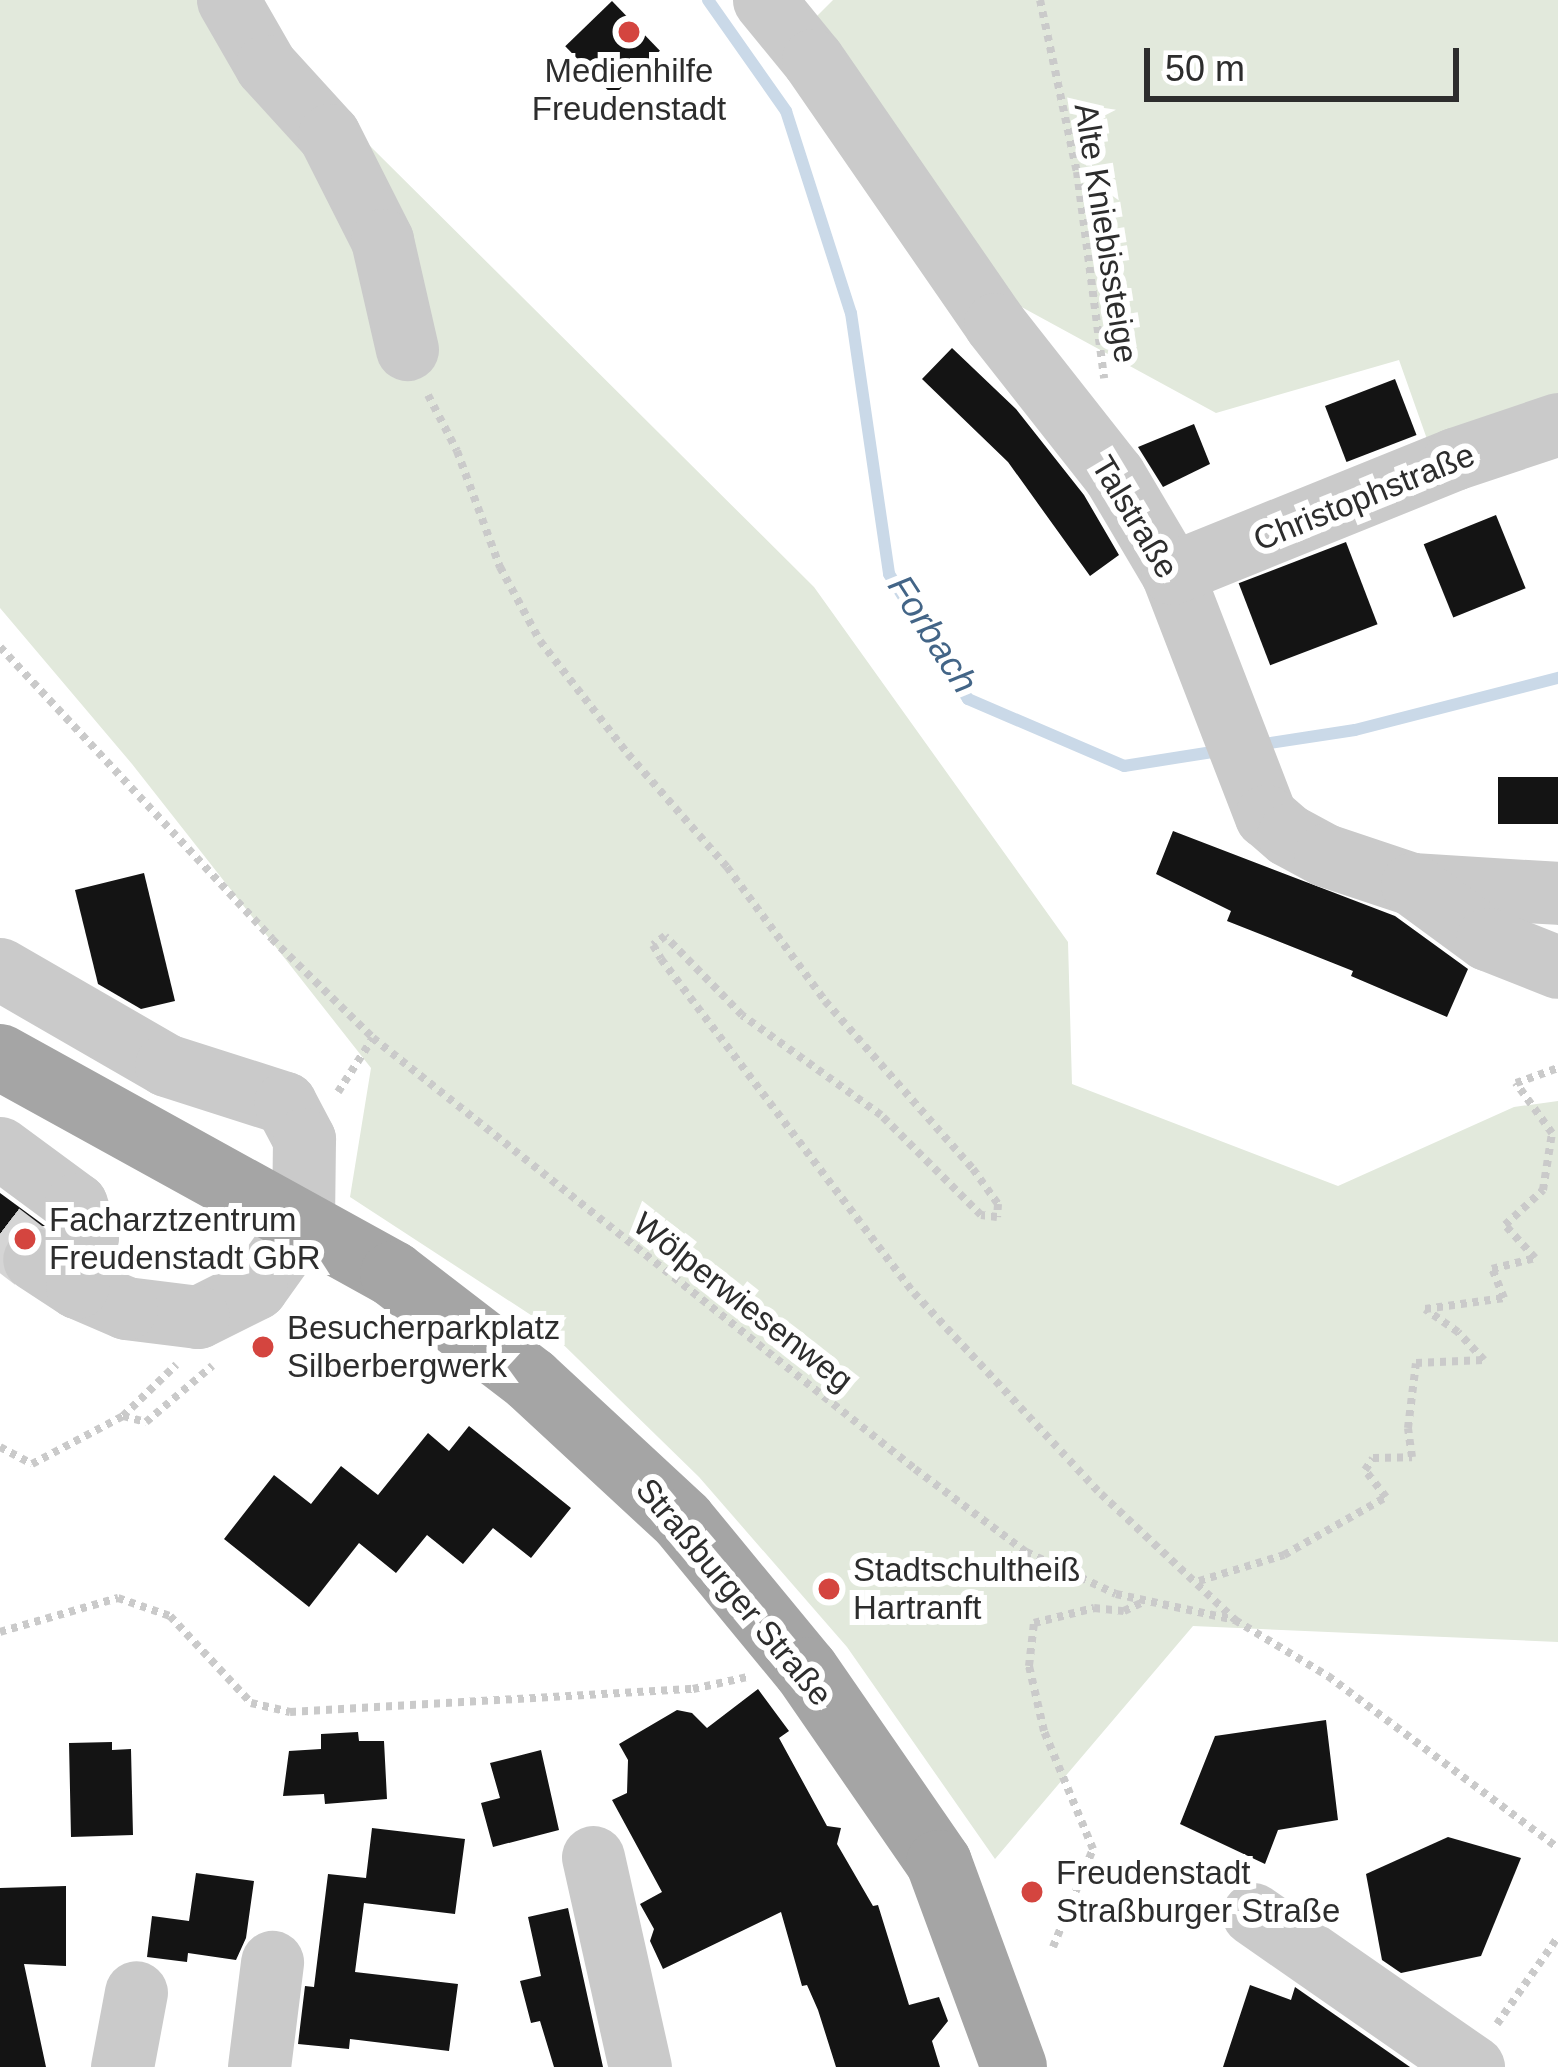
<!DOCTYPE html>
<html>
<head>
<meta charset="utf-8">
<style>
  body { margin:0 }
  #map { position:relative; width:1558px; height:2067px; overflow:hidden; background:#fff; font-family:Arial,sans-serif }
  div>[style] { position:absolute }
  .green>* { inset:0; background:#e2e9dc }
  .stream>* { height:12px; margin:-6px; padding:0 6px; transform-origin:6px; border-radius:6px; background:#cad9e8 }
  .building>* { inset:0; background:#141414; transform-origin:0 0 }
  .minor-tunnel>* { height:63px; margin-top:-31.5px; transform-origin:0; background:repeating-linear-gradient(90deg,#d5d5d5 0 63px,transparent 0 95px) }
  .path>* { height:8px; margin-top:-4px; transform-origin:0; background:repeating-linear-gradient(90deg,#cacaca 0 6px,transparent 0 12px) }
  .minor>* { height:63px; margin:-31.5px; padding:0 31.5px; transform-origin:31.5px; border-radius:31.5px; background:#cacaca }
  .major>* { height:66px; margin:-33px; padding:0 33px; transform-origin:33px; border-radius:33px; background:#a5a5a5 }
  .dots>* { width:33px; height:33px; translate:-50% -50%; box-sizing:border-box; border:6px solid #fff; border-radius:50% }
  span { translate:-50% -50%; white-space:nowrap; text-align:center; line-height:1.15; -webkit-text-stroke:12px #fff; paint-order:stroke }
  .poi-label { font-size:33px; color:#2d2d2d }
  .left { translate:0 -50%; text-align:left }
  .street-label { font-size:33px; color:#2d2d2d }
  .water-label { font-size:36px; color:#436587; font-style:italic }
  .scale { position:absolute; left:1144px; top:48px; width:315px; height:54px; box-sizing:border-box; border:6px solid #2d2d2d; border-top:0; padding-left:15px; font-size:36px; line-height:42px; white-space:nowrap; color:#2d2d2d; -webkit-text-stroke:9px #fff; paint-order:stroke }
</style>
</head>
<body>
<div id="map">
  <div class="green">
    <div style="clip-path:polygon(0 0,223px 0,814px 587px,1068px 942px,1072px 1084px,1338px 1186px,1514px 1107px,1558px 1101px,1558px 1642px,1193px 1626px,995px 1859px,847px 1647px,699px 1477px,537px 1319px,350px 1197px,371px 1068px,132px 764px,0 608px)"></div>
    <div style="clip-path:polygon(833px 0,1558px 0,1558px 435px,1439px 473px,1399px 360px,1216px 413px,996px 293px,808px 25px)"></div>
  </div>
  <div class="stream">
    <div style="left:708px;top:0;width:136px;rotate:54.9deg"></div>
    <div style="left:786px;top:111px;width:212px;rotate:72.2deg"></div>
    <div style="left:851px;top:313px;width:264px;rotate:81.7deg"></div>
    <div style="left:889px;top:574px;width:148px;rotate:57.7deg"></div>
    <div style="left:968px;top:699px;width:170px;rotate:23.2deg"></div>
    <div style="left:1124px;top:766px;width:96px;rotate:-9deg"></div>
    <div style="left:1257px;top:745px;width:99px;rotate:-8.7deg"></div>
    <div style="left:1355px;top:730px;width:210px;rotate:-14.4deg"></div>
  </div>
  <div class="building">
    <div style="left:612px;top:1px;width:69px;height:65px;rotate:46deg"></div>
    <div style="clip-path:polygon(952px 348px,1016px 409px,1084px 495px,1119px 555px,1090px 576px,1008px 462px,922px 379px)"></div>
    <div style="left:1395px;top:379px;width:60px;height:75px;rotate:69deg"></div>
    <div style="clip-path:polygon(1194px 424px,1210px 464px,1163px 487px,1138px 447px)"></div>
    <div style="left:1496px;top:515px;width:79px;height:78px;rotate:68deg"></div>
    <div style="left:1346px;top:542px;width:88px;height:115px;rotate:69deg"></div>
    <div style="left:1558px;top:777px;width:47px;height:60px;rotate:90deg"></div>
    <div style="clip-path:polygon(1173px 831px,1395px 916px,1468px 969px,1447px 1017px,1351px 976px,1353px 971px,1227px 921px,1231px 911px,1156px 874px)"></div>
    <div style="clip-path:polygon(144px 873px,175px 1001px,141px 1009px,98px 984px,75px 890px)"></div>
    <div style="clip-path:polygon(0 1193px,45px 1226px,17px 1228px,0 1251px)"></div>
    <div style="clip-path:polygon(469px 1426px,571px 1508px,531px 1558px,493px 1528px,463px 1564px,427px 1535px,396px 1573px,359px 1543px,309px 1607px,224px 1539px,274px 1475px,311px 1504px,341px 1466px,378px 1495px,428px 1433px,449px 1451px)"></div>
    <div style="clip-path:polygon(758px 1689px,789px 1731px,779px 1738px,827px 1826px,841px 1828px,837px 1844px,873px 1906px,878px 1905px,909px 2005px,939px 1997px,948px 2021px,932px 2041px,940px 2067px,836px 2067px,818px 2010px,807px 1985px,802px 1986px,781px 1912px,663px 1969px,650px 1941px,654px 1929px,640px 1904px,662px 1892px,612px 1800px,627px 1793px,628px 1760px,619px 1744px,677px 1710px,692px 1713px,707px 1728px)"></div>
    <div style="clip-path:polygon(1326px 1720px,1338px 1820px,1278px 1830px,1265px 1864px,1180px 1824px,1215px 1736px)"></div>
    <div style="clip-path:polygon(358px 1732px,359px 1741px,384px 1741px,387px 1799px,325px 1804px,324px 1794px,283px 1796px,289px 1751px,321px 1749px,321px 1734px)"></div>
    <div style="clip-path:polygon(112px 1742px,112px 1750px,131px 1749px,133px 1835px,71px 1837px,69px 1743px)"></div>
    <div style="clip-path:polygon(541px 1750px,559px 1830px,493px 1847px,481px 1803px,500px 1798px,490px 1763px)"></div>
    <div style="clip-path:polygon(372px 1828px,465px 1839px,455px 1914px,364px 1903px,355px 1972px,458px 1984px,449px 2051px,350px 2039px,349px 2049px,298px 2044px,305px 1986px,314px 1987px,328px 1874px,366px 1878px)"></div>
    <div style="clip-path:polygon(1448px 1837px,1521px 1858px,1481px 1956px,1401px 1973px,1382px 1960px,1366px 1874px)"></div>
    <div style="clip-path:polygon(196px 1873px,254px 1881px,246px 1938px,236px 1960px,188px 1953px,187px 1962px,147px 1957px,152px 1916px,189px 1921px)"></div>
    <div style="clip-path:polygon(66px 1886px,66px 1966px,24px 1964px,46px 2067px,0 2067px,0 1888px)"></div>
    <div style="clip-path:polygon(568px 1908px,603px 2067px,554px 2067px,540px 2021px,531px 2023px,520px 1981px,541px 1976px,528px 1917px)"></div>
    <div style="clip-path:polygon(1250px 1985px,1291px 2000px,1295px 1987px,1410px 2067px,1223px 2067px)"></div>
  </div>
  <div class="minor-tunnel">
    <div style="left:0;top:1233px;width:43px;rotate:37.4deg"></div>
  </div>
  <div class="path">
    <div style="left:1040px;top:0;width:176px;rotate:77.9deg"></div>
    <div style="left:1077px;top:172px;width:208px;rotate:82.5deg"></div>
    <div style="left:428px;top:395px;width:63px;rotate:62.6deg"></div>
    <div style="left:457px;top:451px;width:124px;rotate:69.7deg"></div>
    <div style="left:500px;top:567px;width:84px;rotate:61.6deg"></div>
    <div style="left:540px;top:641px;width:143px;rotate:52.1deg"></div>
    <div style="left:628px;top:754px;width:150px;rotate:48.8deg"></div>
    <div style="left:727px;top:867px;width:166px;rotate:53.8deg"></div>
    <div style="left:825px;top:1001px;width:224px;rotate:48.6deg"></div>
    <div style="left:973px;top:1169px;width:43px;rotate:54.5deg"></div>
    <div style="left:998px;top:1204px;width:13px;rotate:94deg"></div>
    <div style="left:997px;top:1217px;width:16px;rotate:-173deg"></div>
    <div style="left:981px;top:1215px;width:141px;rotate:-135deg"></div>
    <div style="left:881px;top:1115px;width:171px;rotate:-144.3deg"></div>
    <div style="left:742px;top:1015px;width:110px;rotate:-134.3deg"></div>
    <div style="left:665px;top:936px;width:15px;rotate:143deg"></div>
    <div style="left:653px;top:945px;width:16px;rotate:60deg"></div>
    <div style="left:661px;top:959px;width:419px;rotate:52.9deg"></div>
    <div style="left:914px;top:1293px;width:275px;rotate:47.1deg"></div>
    <div style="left:1101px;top:1494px;width:184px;rotate:43.2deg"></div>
    <div style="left:0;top:647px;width:399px;rotate:47deg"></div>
    <div style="left:272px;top:939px;width:141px;rotate:44.4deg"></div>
    <div style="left:373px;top:1038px;width:692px;rotate:38.49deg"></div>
    <div style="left:915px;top:1469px;width:139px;rotate:36.8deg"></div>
    <div style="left:1026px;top:1552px;width:99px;rotate:25deg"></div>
    <div style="left:1116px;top:1594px;width:122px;rotate:12.3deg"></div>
    <div style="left:1235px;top:1620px;width:109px;rotate:31.1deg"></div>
    <div style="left:1328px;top:1676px;width:287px;rotate:36.8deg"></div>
    <div style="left:338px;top:1092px;width:64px;rotate:-57.1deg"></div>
    <div style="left:123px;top:1416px;width:74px;rotate:-43.9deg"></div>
    <div style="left:0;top:1447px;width:36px;rotate:28deg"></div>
    <div style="left:32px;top:1464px;width:103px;rotate:-27.8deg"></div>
    <div style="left:123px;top:1416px;width:24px;rotate:15deg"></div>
    <div style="left:146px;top:1422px;width:87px;rotate:-40.3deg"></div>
    <div style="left:1199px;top:1581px;width:89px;rotate:-17deg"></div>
    <div style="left:1284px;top:1555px;width:117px;rotate:-29.6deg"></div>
    <div style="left:1386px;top:1497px;width:34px;rotate:-128deg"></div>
    <div style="left:1365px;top:1470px;width:14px;rotate:-56deg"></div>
    <div style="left:1373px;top:1458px;width:39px;rotate:-1deg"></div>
    <div style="left:1412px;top:1457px;width:29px;rotate:-98deg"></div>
    <div style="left:1408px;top:1428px;width:65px;rotate:-83deg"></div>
    <div style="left:1416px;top:1363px;width:68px;rotate:-2.5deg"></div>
    <div style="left:1484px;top:1360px;width:38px;rotate:-133deg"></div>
    <div style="left:1458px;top:1332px;width:40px;rotate:-145.1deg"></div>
    <div style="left:1425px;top:1309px;width:80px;rotate:-7.9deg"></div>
    <div style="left:1504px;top:1298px;width:31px;rotate:-112deg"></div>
    <div style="left:1492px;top:1269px;width:44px;rotate:-14.3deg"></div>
    <div style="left:1535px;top:1258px;width:45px;rotate:-132.3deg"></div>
    <div style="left:1505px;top:1225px;width:52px;rotate:-42.6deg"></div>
    <div style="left:1543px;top:1190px;width:58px;rotate:-81deg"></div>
    <div style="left:1552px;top:1133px;width:62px;rotate:-125.8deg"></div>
    <div style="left:1516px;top:1083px;width:45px;rotate:-19.7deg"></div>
    <div style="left:0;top:1632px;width:123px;rotate:-16.1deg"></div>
    <div style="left:118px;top:1598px;width:55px;rotate:19.1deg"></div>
    <div style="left:170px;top:1616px;width:119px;rotate:47deg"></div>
    <div style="left:251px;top:1703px;width:40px;rotate:13deg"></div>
    <div style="left:290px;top:1712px;width:404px;rotate:-3.3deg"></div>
    <div style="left:693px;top:1689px;width:55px;rotate:-12.5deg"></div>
    <div style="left:1053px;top:1947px;width:106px;rotate:-67.8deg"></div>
    <div style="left:1093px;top:1849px;width:128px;rotate:-112.6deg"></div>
    <div style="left:1044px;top:1731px;width:67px;rotate:-103deg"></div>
    <div style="left:1029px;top:1666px;width:43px;rotate:-83.4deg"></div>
    <div style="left:1034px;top:1623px;width:62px;rotate:-14deg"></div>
    <div style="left:1094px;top:1608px;width:30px;rotate:6deg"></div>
    <div style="left:1124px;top:1611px;width:19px;rotate:-25deg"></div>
    <div style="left:1497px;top:2024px;width:106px;rotate:-55deg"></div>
  </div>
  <div class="minor">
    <div style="left:228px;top:0;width:76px;rotate:60.1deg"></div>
    <div style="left:266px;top:66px;width:93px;rotate:47.6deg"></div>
    <div style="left:329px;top:135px;width:118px;rotate:63.2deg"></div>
    <div style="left:382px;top:240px;width:112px;rotate:77.1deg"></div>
    <div style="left:764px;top:0;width:77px;rotate:50.8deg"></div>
    <div style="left:813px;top:60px;width:321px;rotate:55.4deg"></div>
    <div style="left:995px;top:324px;width:192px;rotate:51.8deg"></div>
    <div style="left:1114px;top:475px;width:114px;rotate:59.4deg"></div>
    <div style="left:1172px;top:573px;width:261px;rotate:68.9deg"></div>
    <div style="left:1266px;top:816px;width:29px;rotate:41deg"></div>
    <div style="left:1288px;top:835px;width:42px;rotate:28.4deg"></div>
    <div style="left:1325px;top:855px;width:92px;rotate:18.4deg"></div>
    <div style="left:1412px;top:884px;width:146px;rotate:3.5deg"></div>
    <div style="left:1172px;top:573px;width:304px;rotate:-22deg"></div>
    <div style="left:1454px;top:459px;width:110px;rotate:-18.6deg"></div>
    <div style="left:1412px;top:884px;width:93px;rotate:36.3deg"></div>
    <div style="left:1487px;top:939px;width:76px;rotate:21.5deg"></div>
    <div style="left:0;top:969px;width:192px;rotate:30deg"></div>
    <div style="left:166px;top:1065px;width:125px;rotate:17.7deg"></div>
    <div style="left:285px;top:1103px;width:41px;rotate:62.2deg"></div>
    <div style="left:304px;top:1139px;width:83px;rotate:90.7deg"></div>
    <div style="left:303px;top:1222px;width:81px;rotate:125.5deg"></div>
    <div style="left:256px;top:1288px;width:65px;rotate:153.4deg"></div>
    <div style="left:198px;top:1317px;width:73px;rotate:-172.9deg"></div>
    <div style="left:126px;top:1308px;width:53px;rotate:-156.8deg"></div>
    <div style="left:77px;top:1287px;width:51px;rotate:-146.9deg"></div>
    <div style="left:0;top:1148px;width:94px;rotate:36.4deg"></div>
    <div style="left:76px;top:1204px;width:35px;rotate:72deg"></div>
    <div style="left:87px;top:1237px;width:51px;rotate:101.3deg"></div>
    <div style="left:593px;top:1857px;width:215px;rotate:77.4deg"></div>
    <div style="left:1253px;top:1914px;width:268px;rotate:34.8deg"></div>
    <div style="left:122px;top:2067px;width:76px;rotate:-79.4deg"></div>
    <div style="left:259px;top:2067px;width:106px;rotate:-82.9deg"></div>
  </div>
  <div class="major">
    <div style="left:0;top:1057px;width:449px;rotate:28.9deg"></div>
    <div style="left:393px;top:1274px;width:174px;rotate:37.5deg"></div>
    <div style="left:531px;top:1380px;width:207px;rotate:42.8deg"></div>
    <div style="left:683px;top:1521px;width:193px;rotate:50.5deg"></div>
    <div style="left:806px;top:1670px;width:234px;rotate:55.4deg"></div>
    <div style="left:939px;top:1863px;width:217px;rotate:69.8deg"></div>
  </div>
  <div class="dots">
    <div style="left:629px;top:32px;background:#d4453f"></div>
    <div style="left:25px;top:1239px;background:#d4453f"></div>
    <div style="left:263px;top:1347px;background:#d4453f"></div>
    <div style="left:829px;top:1589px;background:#d4453f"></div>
    <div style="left:1032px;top:1892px;background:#d4453f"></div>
  </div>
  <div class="poi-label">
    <span style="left:629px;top:90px">Medienhilfe<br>Freudenstadt</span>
    <span class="left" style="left:49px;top:1239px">Facharztzentrum<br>Freudenstadt GbR</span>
    <span class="left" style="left:287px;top:1347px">Besucherparkplatz<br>Silberbergwerk</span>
    <span class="left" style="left:853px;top:1589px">Stadtschultheiß<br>Hartranft</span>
    <span class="left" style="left:1056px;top:1892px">Freudenstadt<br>Straßburger Straße</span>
  </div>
  <div class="street-label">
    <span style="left:1106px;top:233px;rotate:81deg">Alte Kniebissteige</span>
    <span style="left:1364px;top:497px;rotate:-22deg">Christophstraße</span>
    <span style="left:1135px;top:517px;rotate:59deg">Talstraße</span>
    <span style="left:743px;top:1302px;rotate:38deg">Wölperwiesenweg</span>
    <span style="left:734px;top:1592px;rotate:50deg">Straßburger Straße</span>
  </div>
  <div class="water-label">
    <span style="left:933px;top:634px;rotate:57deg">Forbach</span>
  </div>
  <div class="scale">50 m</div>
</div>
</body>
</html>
